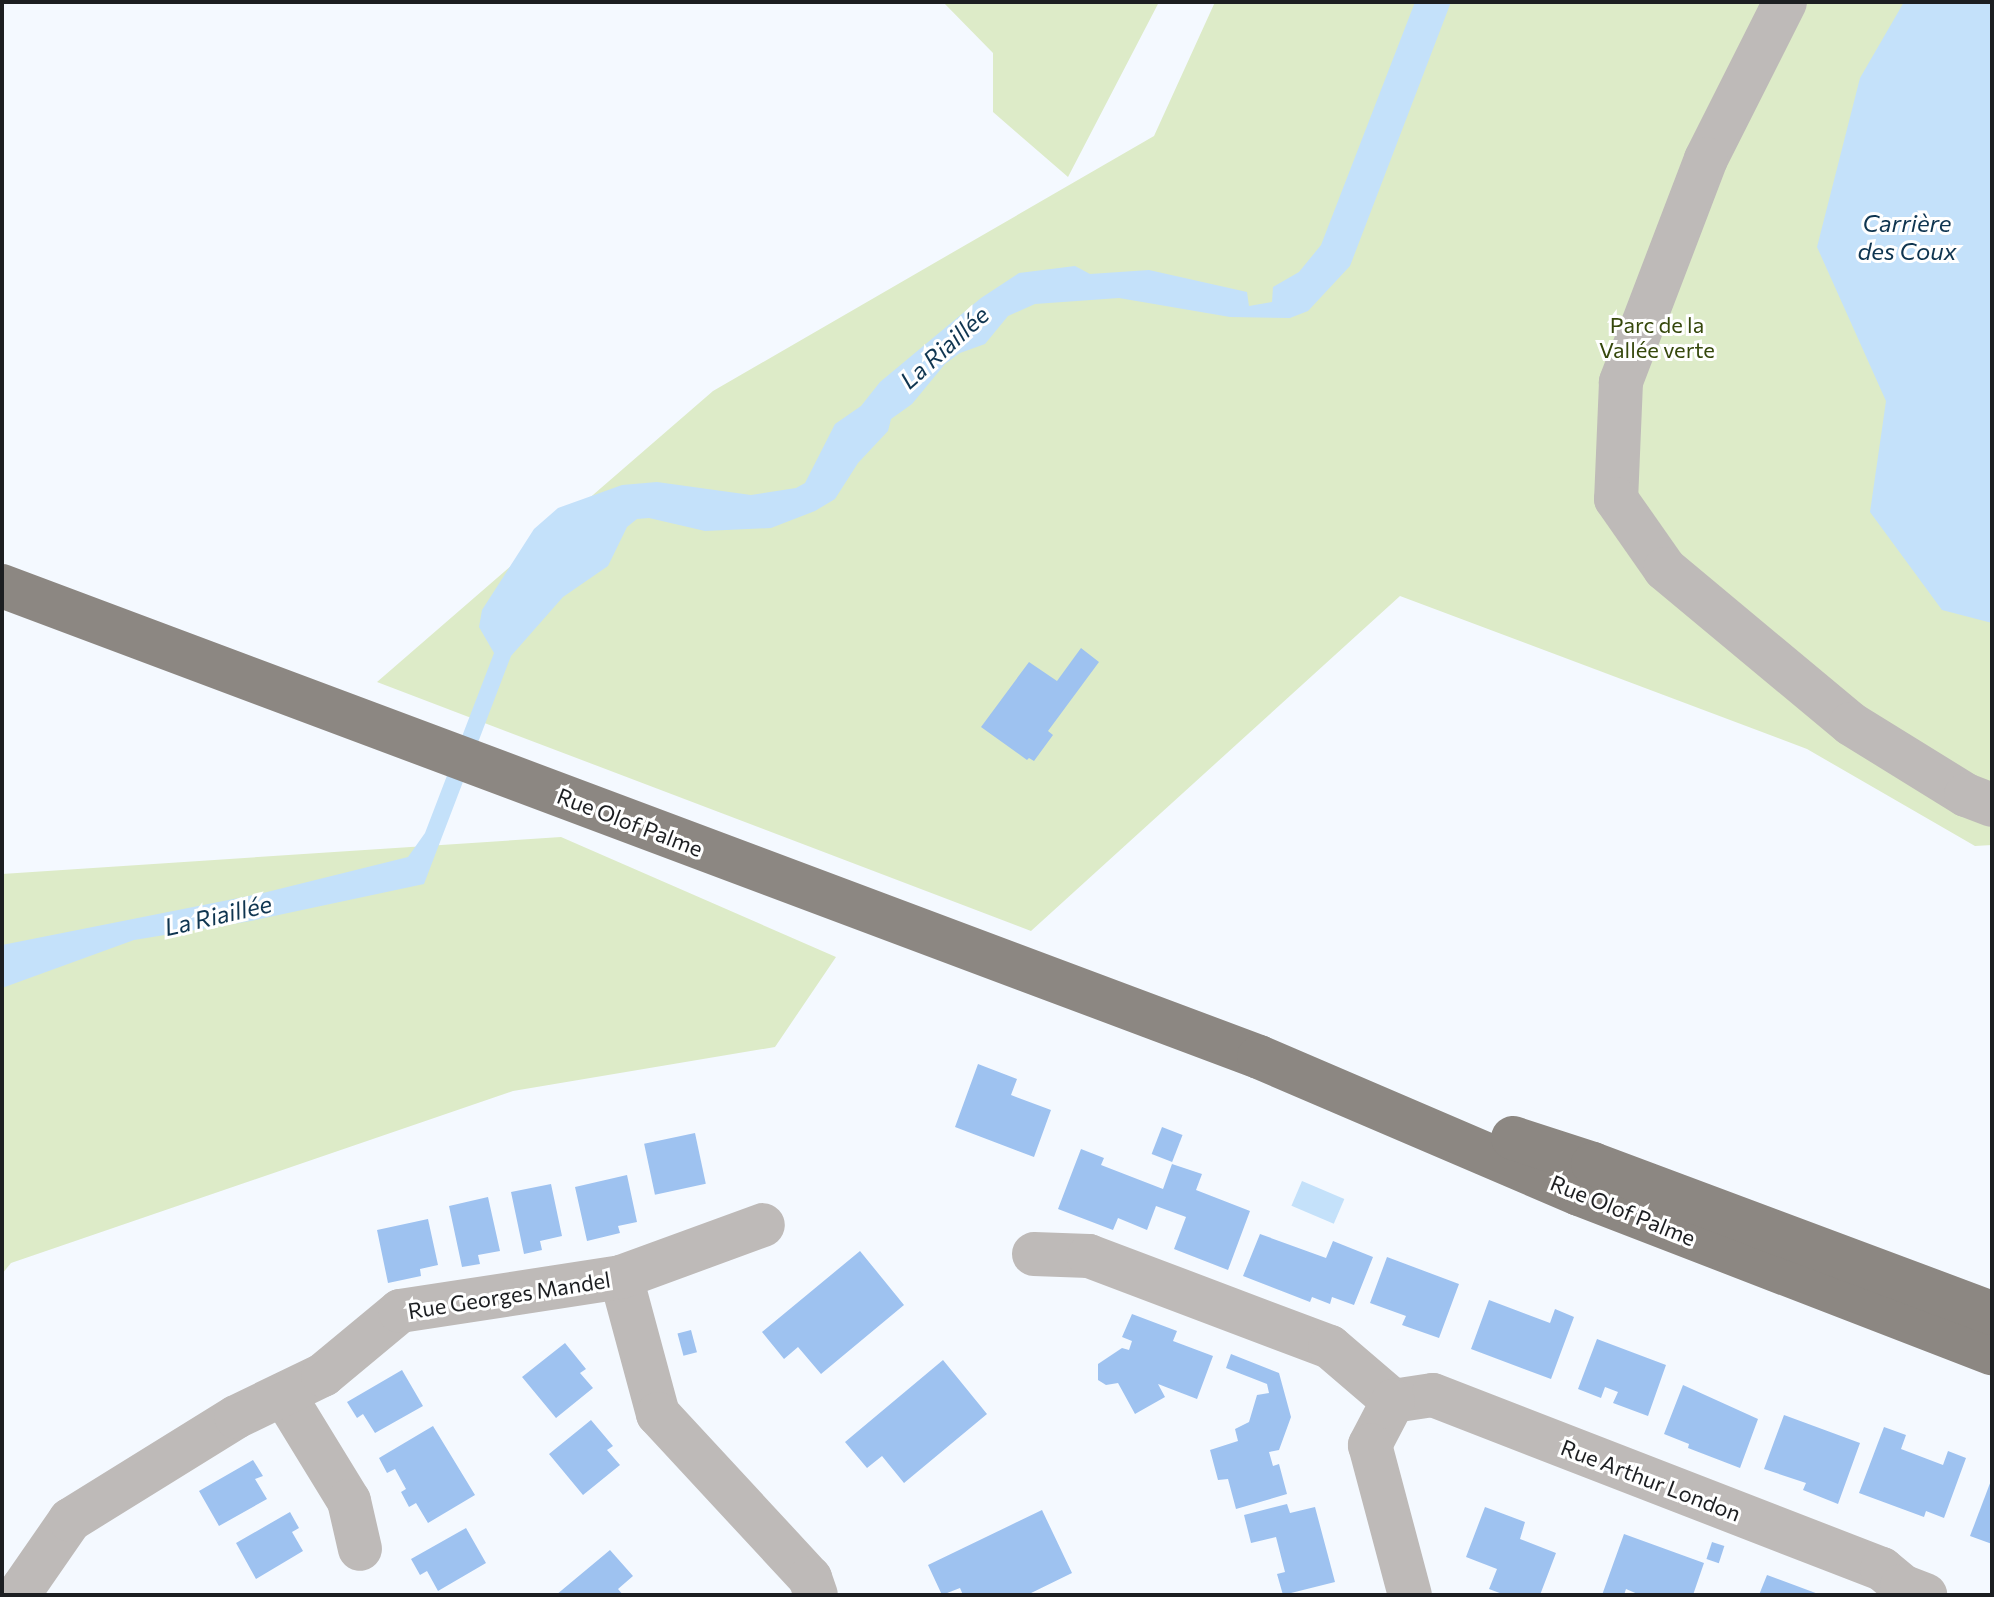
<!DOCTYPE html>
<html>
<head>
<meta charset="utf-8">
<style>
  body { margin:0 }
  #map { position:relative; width:1994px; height:1597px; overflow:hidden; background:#f4f9ff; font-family:Commissioner,sans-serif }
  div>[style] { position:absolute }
  .green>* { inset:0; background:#ddebc8 }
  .water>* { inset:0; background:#c4e1fa; transform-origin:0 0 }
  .building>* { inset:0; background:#9ec2f0; transform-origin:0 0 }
  .minor>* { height:44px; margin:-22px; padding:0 22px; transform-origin:22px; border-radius:22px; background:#bebab8 }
  .major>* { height:44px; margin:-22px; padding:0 22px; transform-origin:22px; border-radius:22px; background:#8c8782 }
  span { translate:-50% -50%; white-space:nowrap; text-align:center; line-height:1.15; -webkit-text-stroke:6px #fff; paint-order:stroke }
  .park-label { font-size:22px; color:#36480c }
  .street-label { font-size:22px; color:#1c1e21 }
  .water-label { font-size:24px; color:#0f3550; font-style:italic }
  .frame { position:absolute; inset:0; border:4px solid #1c1e21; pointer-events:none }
</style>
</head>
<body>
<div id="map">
  <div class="green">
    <div style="clip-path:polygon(943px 2px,1159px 2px,1068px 177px,993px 112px,993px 53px)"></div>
    <div style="clip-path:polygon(1215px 2px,1992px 2px,1992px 845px,1975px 846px,1807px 749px,1400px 596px,1031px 931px,377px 682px,713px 391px,1154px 136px)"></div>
    <div style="clip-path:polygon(561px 837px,836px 957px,775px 1047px,513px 1091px,11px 1263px,2px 1274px,2px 874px)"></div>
  </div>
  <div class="water">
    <div style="clip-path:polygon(1415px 2px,1451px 2px,1350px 266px,1308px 311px,1290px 318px,1230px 317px,1119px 298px,1035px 304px,1008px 316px,985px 344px,960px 353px,945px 364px,912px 404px,891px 419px,888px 431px,858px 463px,835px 499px,815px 511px,771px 528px,705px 531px,649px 518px,637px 519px,627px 527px,608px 566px,563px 597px,511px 656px,424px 884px,251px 921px,134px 940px,2px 988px,2px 945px,263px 893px,408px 857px,425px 833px,494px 653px,479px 627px,482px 610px,534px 529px,558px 508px,622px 485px,657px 482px,751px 495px,796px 488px,805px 483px,835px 424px,861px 406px,880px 382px,981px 298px,1019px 273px,1075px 266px,1090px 274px,1149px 270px,1247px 292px,1249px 306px,1272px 302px,1273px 287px,1299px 272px,1321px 245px)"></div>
    <div style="clip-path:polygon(1904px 2px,1992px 2px,1992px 623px,1942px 610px,1870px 512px,1886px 401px,1817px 247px,1860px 78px)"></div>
    <div style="left:1302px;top:1181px;width:46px;height:27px;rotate:23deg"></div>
  </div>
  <div class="building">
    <div style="clip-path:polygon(1081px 648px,1099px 662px,1048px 731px,1053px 735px,1034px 761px,1029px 758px,1027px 760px,981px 727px,1029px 662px,1057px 681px)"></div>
    <div style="clip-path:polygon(978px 1064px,1017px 1079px,1011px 1095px,1051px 1110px,1034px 1157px,955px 1127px)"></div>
    <div style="left:1162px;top:1127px;width:22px;height:29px;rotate:21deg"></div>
    <div style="left:695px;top:1133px;width:52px;height:52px;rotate:78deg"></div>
    <div style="clip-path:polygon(1081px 1149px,1104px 1158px,1101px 1165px,1163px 1189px,1172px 1164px,1202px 1174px,1196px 1190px,1250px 1211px,1228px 1270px,1174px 1249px,1186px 1217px,1156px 1206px,1147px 1230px,1118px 1218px,1113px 1230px,1058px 1209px)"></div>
    <div style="clip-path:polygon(627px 1175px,637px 1222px,618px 1226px,620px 1233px,587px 1241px,575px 1187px)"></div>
    <div style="clip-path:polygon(551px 1184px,562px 1236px,540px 1241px,542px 1250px,524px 1254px,511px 1192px)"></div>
    <div style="clip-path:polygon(488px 1197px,500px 1251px,478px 1255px,480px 1264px,462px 1267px,449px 1206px)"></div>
    <div style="clip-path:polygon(428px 1219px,438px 1265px,420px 1269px,421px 1276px,388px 1283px,377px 1230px)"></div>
    <div style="clip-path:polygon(1260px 1234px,1326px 1258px,1333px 1241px,1373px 1257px,1354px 1305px,1332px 1297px,1330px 1304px,1312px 1297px,1310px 1302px,1243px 1276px)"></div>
    <div style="clip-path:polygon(860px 1251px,904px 1305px,821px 1374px,798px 1347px,784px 1359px,762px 1332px)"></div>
    <div style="clip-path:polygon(1387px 1257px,1459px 1284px,1439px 1338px,1402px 1325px,1406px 1316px,1370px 1303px)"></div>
    <div style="clip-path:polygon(1489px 1300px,1550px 1323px,1555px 1309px,1574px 1317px,1551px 1379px,1471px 1349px)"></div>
    <div style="clip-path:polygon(1132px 1314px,1177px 1331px,1173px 1341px,1213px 1356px,1197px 1399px,1158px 1384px,1165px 1397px,1135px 1414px,1118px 1383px,1106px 1385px,1098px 1380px,1098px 1364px,1122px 1348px,1129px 1350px,1132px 1341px,1122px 1337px)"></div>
    <div style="left:691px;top:1330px;width:23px;height:14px;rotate:75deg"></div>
    <div style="clip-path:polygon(1597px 1339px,1666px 1365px,1648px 1416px,1613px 1403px,1618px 1392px,1605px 1387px,1601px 1398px,1578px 1389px)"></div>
    <div style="clip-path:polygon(565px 1343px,586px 1369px,580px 1373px,593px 1388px,556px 1418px,522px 1377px)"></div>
    <div style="clip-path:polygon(1231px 1354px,1279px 1373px,1291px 1417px,1279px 1450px,1269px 1452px,1273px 1466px,1279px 1464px,1287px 1494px,1236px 1509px,1228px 1479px,1218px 1480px,1210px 1450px,1238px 1441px,1235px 1429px,1249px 1422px,1257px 1395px,1269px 1393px,1267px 1384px,1226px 1368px)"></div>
    <div style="clip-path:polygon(943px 1360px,987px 1414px,904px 1483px,882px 1456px,867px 1468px,845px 1442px)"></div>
    <div style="clip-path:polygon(402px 1370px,423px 1406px,375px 1433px,363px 1414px,357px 1418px,347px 1402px)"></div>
    <div style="clip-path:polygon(1683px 1385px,1758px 1419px,1740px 1468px,1688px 1448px,1689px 1444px,1664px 1434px)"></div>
    <div style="clip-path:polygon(1784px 1415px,1860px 1443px,1838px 1504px,1803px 1490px,1806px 1483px,1764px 1469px)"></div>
    <div style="clip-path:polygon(591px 1420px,613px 1446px,607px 1450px,620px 1465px,583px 1495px,549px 1454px)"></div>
    <div style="clip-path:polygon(433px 1426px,475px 1495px,428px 1523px,416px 1503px,409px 1507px,401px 1492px,406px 1489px,395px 1469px,387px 1473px,379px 1458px)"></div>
    <div style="clip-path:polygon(1884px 1427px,1906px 1435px,1901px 1449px,1943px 1465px,1948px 1451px,1966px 1458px,1944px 1518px,1926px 1511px,1924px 1517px,1859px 1493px)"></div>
    <div style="clip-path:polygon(253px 1460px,263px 1476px,255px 1479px,267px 1499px,219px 1526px,199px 1491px)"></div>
    <div style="clip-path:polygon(1992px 1478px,1992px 1544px,1970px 1536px)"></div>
    <div style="clip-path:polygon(1287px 1504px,1290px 1513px,1315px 1507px,1335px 1582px,1283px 1595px,1277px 1574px,1285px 1572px,1276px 1537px,1251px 1543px,1244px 1515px)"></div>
    <div style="clip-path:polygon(1485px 1507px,1525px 1522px,1520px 1539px,1556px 1553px,1540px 1595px,1505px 1595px,1489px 1589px,1497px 1569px,1466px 1557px)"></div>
    <div style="clip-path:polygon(1042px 1510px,1072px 1573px,1027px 1595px,963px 1595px,960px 1588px,942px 1595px,928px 1565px)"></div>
    <div style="clip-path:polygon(290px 1512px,299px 1528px,292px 1532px,303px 1551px,256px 1579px,236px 1543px)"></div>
    <div style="clip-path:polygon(466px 1528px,486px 1563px,438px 1591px,427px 1571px,420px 1575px,411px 1559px)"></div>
    <div style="clip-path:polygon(1624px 1534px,1704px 1563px,1693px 1595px,1640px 1595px,1626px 1589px,1624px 1595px,1602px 1595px)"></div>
    <div style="left:1712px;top:1542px;width:13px;height:18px;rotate:18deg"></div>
    <div style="clip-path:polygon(610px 1550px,633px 1576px,618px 1589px,623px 1595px,556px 1595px)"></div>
    <div style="clip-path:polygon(1767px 1575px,1821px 1595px,1759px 1595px)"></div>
  </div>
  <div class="minor">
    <div style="left:1785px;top:2px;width:176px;rotate:116.7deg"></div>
    <div style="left:1706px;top:159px;width:239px;rotate:110.9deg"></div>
    <div style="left:1621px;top:382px;width:117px;rotate:92.4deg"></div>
    <div style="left:1616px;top:499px;width:85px;rotate:55deg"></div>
    <div style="left:1665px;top:569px;width:242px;rotate:39.8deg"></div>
    <div style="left:1851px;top:724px;width:135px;rotate:31.7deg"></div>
    <div style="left:1966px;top:795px;width:28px;rotate:21deg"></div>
    <div style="left:1034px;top:1254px;width:55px;rotate:2.1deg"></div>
    <div style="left:1089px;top:1256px;width:258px;rotate:20.7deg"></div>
    <div style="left:1330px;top:1347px;width:83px;rotate:40.6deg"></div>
    <div style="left:621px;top:1277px;width:142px;rotate:74.9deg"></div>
    <div style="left:658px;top:1414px;width:224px;rotate:47.2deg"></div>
    <div style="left:810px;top:1578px;width:18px;rotate:71deg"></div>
    <div style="left:284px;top:1395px;width:124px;rotate:58.5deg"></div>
    <div style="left:349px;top:1501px;width:49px;rotate:77.1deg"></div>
    <div style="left:1393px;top:1401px;width:40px;rotate:-8.5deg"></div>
    <div style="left:1433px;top:1395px;width:482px;rotate:21.2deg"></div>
    <div style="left:1882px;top:1569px;width:26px;rotate:40deg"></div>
    <div style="left:1902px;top:1586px;width:25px;rotate:21deg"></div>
    <div style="left:1393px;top:1401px;width:50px;rotate:117.6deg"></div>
    <div style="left:1370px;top:1445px;width:155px;rotate:75.1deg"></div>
    <div style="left:22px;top:1595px;width:7px;rotate:-82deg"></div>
    <div style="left:23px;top:1588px;width:83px;rotate:-55.3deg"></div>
    <div style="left:70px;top:1520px;width:195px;rotate:-31.8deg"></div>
    <div style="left:236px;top:1417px;width:97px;rotate:-25.8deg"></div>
    <div style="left:323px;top:1375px;width:100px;rotate:-39.7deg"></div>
    <div style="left:400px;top:1311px;width:224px;rotate:-8.7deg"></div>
    <div style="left:621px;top:1277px;width:151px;rotate:-20.1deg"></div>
  </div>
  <div class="major">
    <div style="left:2px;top:586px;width:1342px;rotate:20.54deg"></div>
    <div style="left:1259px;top:1057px;width:348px;rotate:23.2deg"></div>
    <div style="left:1579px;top:1194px;width:443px;rotate:21.1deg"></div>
    <div style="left:1513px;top:1138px;width:84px;rotate:18deg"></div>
    <div style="left:1593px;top:1164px;width:426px;rotate:20.5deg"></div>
  </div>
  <div class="park-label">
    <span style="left:1657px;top:337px">Parc de la<br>Vallée verte</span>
  </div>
  <div class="street-label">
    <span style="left:630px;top:822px;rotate:21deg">Rue Olof Palme</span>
    <span style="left:1623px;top:1210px;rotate:22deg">Rue Olof Palme</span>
    <span style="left:509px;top:1295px;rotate:-9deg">Rue Georges Mandel</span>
    <span style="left:1651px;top:1480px;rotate:21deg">Rue Arthur London</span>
  </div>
  <div class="water-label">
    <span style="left:1907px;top:237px">Carrière<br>des Coux</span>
    <span style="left:944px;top:347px;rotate:-42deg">La Riaillée</span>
    <span style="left:218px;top:915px;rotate:-13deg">La Riaillée</span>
  </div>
  <div class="frame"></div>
</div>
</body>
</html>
